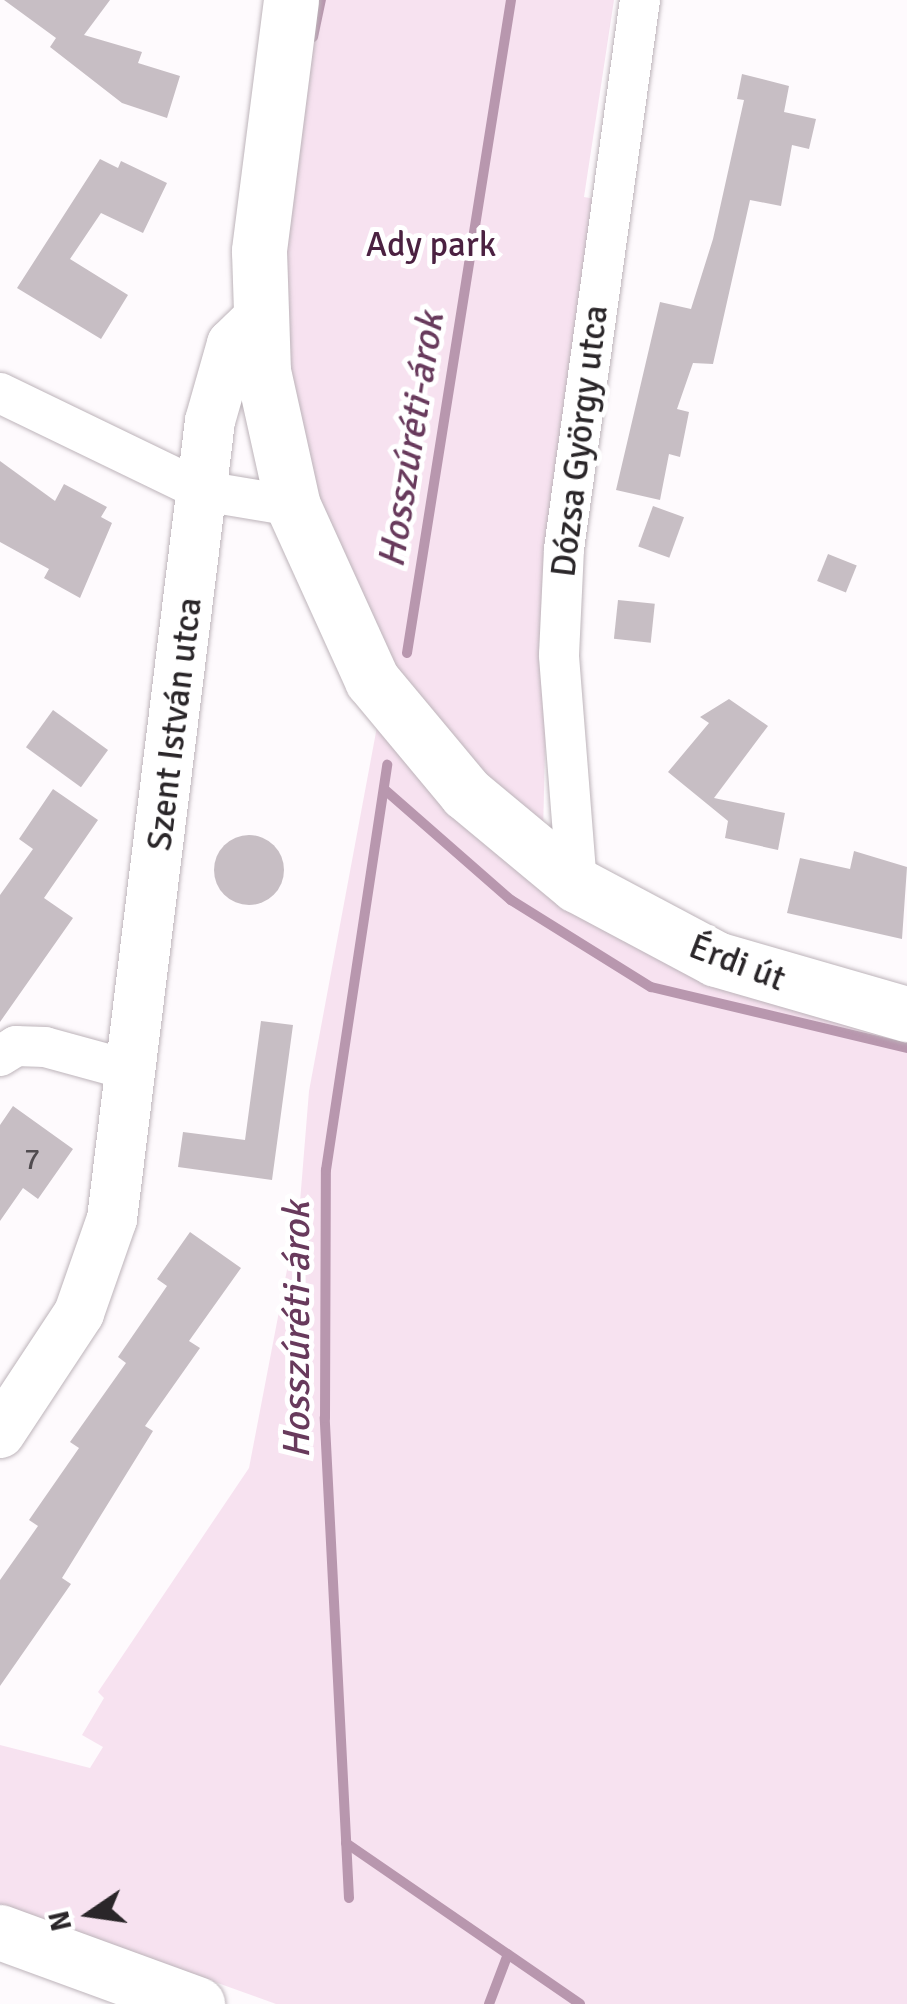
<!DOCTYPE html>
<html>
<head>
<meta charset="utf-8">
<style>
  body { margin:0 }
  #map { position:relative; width:907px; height:2004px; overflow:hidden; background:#fefafd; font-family:Signika,sans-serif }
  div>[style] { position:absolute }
  .green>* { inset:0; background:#f7e2f0 }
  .stream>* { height:10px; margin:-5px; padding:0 5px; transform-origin:5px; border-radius:5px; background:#b897ae }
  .building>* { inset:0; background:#c7bec4; transform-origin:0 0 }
  .round { border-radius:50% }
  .roads { filter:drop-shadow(0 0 2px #bdb4ba) drop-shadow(0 0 2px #bdb4ba) }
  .minor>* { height:40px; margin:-20px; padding:0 20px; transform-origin:20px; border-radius:20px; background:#fff }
  .tertiary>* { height:50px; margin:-25px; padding:0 25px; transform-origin:25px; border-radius:25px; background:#fff }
  .secondary>* { height:55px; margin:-27.5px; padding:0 27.5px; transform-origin:27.5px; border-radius:27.5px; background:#fff }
  .motorway>* { height:55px; margin:-27.5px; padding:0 27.5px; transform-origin:27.5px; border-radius:27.5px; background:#fff }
  span { translate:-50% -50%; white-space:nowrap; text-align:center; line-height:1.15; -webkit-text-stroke:10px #fff; paint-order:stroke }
  .number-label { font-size:30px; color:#514c50 }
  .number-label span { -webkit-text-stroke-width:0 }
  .park-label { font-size:35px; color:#4b2141 }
  .street-label { font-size:35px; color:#2a2629 }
  .water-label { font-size:38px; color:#683a5c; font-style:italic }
  .north { position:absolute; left:40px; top:1864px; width:100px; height:100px; -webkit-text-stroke:8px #fff; paint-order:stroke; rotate:257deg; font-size:28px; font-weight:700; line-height:40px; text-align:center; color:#2a2629 }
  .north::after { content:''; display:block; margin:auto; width:35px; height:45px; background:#2a2629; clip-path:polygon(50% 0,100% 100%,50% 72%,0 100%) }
</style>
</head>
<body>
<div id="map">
  <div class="green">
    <div style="clip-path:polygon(321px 0,614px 0,584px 197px,595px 199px,550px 550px,543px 832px,511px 807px,386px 662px,309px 495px,277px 302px,308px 49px)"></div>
    <div style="clip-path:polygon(379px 716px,483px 834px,907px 1030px,907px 2004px,276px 2004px,0 1905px,0 1745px,90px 1768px,103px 1747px,82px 1735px,104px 1698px,98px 1692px,249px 1468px,300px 1202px,309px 1091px)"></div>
  </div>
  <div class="stream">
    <div style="left:313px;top:37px;width:38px;rotate:-78deg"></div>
    <div style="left:407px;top:653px;width:661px;rotate:-80.95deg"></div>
    <div style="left:384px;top:789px;width:169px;rotate:41.2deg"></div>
    <div style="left:511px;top:900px;width:165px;rotate:31.9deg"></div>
    <div style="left:651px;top:987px;width:263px;rotate:13.4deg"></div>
    <div style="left:346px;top:1843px;width:284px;rotate:34.5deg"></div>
    <div style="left:349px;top:1898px;width:481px;rotate:-92.9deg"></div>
    <div style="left:325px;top:1418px;width:248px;rotate:-89.8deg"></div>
    <div style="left:326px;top:1170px;width:410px;rotate:-81.4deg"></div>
    <div style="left:489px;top:2004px;width:53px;rotate:-69.2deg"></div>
  </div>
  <div class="building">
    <div style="clip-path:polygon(4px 0,110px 0,84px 35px,142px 52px,138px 63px,180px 76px,167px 118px,122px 103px,50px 47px,56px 38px)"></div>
    <div style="clip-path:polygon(742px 74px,789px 86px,784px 112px,816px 119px,809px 149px,792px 145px,781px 206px,750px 200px,713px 364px,693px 363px,677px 409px,689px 412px,680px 457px,669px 454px,660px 500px,616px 490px,660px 302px,691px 309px,713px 239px,744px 100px,737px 99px)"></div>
    <div style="clip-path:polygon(100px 159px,118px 168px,121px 161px,167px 183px,143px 233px,101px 213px,70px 259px,128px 295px,101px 339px,17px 288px)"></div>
    <div style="clip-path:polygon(0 461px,55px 501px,64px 484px,107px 507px,101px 517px,112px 523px,80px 598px,44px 578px,49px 569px,0 542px)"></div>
    <div style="left:653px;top:506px;width:33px;height:43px;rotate:20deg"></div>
    <div style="left:828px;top:554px;width:31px;height:29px;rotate:22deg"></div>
    <div style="left:618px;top:600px;width:37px;height:39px;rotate:6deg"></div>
    <div style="clip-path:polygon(729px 699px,768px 726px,714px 798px,785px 813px,778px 850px,725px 838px,728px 821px,668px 772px,709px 723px,700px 717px)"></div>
    <div style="left:53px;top:710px;width:68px;height:46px;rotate:36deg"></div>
    <div style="clip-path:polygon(53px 789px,98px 820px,44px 898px,73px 918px,0 1022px,0 895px,33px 849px,19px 839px)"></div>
    <div class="round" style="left:214px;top:835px;width:70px;height:70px"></div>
    <div style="clip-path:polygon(854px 851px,907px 867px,902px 939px,787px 913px,800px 858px,850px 869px)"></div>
    <div style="clip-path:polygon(261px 1021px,293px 1025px,272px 1180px,178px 1167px,183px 1132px,245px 1140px)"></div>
    <div style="clip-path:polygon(13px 1106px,73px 1149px,38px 1199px,23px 1188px,0 1221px,0 1125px)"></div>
    <div style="clip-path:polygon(190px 1232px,241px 1268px,189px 1341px,200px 1348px,145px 1426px,153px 1431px,62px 1578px,71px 1584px,0 1686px,0 1580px,38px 1526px,29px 1520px,79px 1448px,70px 1442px,126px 1363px,118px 1357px,167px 1286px,157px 1279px)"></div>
  </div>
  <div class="roads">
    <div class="minor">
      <div style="left:0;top:393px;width:225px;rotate:25.8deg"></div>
      <div style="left:203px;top:491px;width:91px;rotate:9.5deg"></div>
      <div style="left:577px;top:885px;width:231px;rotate:-94.5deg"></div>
      <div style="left:559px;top:655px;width:106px;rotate:-87.3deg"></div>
      <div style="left:564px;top:549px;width:554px;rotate:-82.12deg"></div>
      <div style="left:0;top:1056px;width:19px;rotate:-32deg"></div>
      <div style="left:16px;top:1046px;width:29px;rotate:2deg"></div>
      <div style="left:45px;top:1047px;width:91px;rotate:15.3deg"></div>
    </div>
    <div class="tertiary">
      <div style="left:0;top:1433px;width:144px;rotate:-56.6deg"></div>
      <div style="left:79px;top:1313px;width:100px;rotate:-70.7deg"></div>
      <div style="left:112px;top:1219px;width:804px;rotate:-83deg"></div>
      <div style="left:210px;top:421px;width:80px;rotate:-74.1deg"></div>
      <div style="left:232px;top:344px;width:37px;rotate:-44deg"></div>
    </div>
    <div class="secondary">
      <div style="left:291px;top:0;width:253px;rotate:97.3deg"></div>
      <div style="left:259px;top:251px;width:120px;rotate:88.1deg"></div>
      <div style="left:263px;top:371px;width:138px;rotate:77.5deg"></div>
      <div style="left:293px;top:506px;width:191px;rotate:65.6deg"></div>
      <div style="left:372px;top:680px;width:147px;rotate:50.2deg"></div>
      <div style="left:466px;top:793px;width:144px;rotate:39.7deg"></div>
      <div style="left:577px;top:885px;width:157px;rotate:28deg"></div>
      <div style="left:716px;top:959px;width:199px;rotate:16.1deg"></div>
    </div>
    <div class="motorway">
      <div style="left:0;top:1932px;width:210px;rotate:20.1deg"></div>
    </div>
  </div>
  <div class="number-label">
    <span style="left:32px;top:1160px">7</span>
  </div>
  <div class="park-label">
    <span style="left:431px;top:245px">Ady park</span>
  </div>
  <div class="street-label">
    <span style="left:580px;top:441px;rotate:-83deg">Dózsa György utca</span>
    <span style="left:175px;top:724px;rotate:-83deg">Szent István utca</span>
    <span style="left:737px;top:963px;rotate:21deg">Érdi út</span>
  </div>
  <div class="water-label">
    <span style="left:411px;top:440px;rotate:-81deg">Hosszúréti-árok</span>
    <span style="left:297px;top:1330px;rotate:-90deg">Hosszúréti-árok</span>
  </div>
  <div class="north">N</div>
</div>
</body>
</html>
